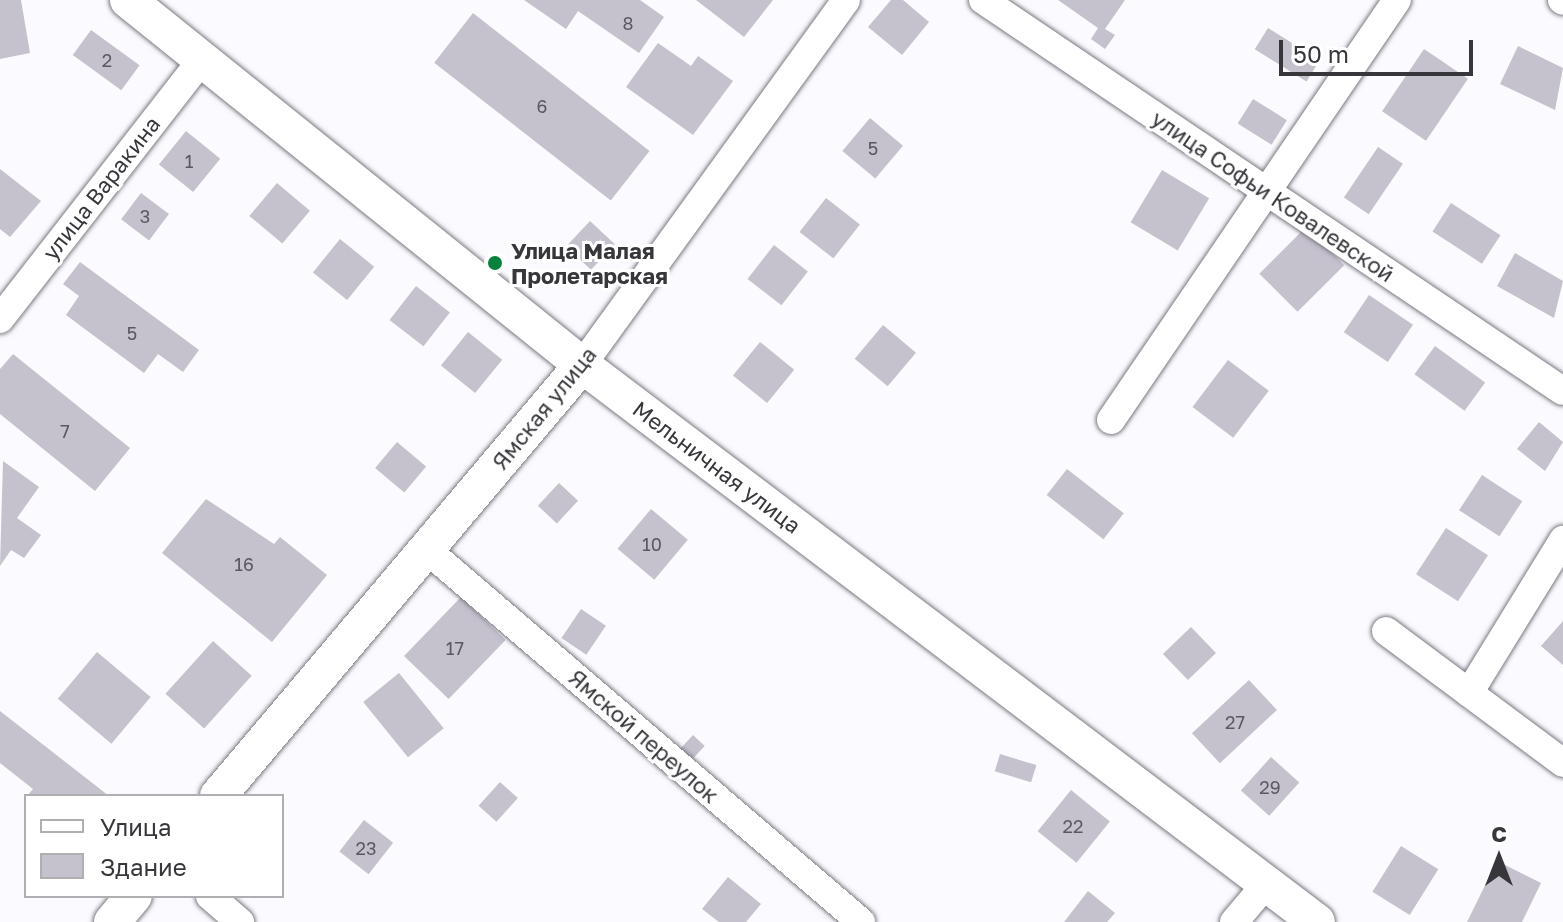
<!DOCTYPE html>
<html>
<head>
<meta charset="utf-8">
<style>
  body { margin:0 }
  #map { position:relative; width:1563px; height:922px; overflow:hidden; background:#fbfafe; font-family:"Golos Text",sans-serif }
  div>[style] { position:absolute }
  .building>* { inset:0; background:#c5c1cd; transform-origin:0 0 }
  .roads { filter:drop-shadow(0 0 2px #7c7983) drop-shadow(0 0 2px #7c7983) }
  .minor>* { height:28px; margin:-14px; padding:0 14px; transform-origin:14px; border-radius:14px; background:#fff }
  .tertiary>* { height:36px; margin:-18px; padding:0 18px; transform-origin:18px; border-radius:18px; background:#fff }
  .dots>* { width:22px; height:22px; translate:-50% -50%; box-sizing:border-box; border:4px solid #fff; border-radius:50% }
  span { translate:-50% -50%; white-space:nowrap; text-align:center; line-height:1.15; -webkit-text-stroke:6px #fff; paint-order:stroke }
  .number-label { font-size:18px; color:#5a5960 }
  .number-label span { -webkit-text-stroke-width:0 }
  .street-label { font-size:22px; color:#37363b }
  .poi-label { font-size:22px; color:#37363b; font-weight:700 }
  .left { translate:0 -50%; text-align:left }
  .legend { position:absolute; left:24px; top:794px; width:260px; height:104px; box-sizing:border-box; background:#fff; border:2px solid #afafb1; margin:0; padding:10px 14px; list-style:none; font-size:24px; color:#37363b }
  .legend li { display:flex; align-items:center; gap:16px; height:40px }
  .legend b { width:40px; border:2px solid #afafb1 }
  .north { position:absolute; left:1459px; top:818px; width:80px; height:80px; -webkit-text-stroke:6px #fff; paint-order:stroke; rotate:0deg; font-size:22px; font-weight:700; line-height:32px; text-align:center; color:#37363b }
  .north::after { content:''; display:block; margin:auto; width:28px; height:36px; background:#37363b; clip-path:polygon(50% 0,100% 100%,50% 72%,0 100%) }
  .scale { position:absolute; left:1279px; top:40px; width:194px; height:36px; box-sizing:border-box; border:4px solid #37363b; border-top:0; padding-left:10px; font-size:24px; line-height:28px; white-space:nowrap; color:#37363b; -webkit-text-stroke:6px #fff; paint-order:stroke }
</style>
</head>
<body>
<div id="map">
  <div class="building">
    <div style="clip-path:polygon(0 0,21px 0,30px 53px,0 59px)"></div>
    <div style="clip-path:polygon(524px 0,640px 0,664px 17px,639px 53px,578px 11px,566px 29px)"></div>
    <div style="clip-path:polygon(696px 0,773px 0,744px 37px)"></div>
    <div style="clip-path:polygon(891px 0,903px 0,929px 22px,902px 55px,868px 27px)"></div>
    <div style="clip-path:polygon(1058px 0,1125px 0,1105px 29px,1115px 35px,1105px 49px,1091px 39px,1098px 28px)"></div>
    <div style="left:473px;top:13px;width:224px;height:63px;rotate:38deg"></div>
    <div style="left:1268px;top:28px;width:61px;height:25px;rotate:32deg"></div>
    <div style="left:91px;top:30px;width:60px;height:31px;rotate:36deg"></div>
    <div style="clip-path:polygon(658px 43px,691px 66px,698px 56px,733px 81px,693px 135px,626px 87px)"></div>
    <div style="clip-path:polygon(1518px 46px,1563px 68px,1555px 110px,1500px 84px)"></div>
    <div style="left:1424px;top:49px;width:53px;height:75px;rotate:34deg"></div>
    <div style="left:1253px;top:99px;width:40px;height:29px;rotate:32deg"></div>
    <div style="left:870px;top:118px;width:43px;height:43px;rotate:40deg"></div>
    <div style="left:186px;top:131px;width:44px;height:43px;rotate:39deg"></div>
    <div style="left:1378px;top:147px;width:30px;height:61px;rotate:34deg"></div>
    <div style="clip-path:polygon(0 169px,41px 201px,10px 237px,0 229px)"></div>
    <div style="left:1162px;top:170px;width:55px;height:61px;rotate:31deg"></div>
    <div style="left:277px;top:183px;width:43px;height:43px;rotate:40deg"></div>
    <div style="left:141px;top:193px;width:35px;height:33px;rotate:37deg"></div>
    <div style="left:826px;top:198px;width:43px;height:43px;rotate:38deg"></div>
    <div style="left:1451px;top:203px;width:59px;height:34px;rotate:33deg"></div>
    <div style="left:590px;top:221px;width:34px;height:35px;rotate:43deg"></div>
    <div style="left:1306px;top:227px;width:54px;height:66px;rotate:45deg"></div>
    <div style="left:340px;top:239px;width:44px;height:43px;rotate:39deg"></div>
    <div style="left:774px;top:245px;width:43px;height:43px;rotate:38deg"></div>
    <div style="clip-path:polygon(1515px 253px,1563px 281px,1554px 318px,1497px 286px)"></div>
    <div style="clip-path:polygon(80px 262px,199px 350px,183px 372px,158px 354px,144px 373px,66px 315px,79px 296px,63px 284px)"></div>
    <div style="left:416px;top:286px;width:43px;height:43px;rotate:38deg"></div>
    <div style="left:1369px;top:295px;width:53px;height:45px;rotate:34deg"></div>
    <div style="left:883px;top:325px;width:43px;height:44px;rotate:40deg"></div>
    <div style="left:468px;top:332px;width:44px;height:43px;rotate:39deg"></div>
    <div style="left:760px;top:342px;width:44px;height:43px;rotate:39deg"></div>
    <div style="left:1435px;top:346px;width:62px;height:35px;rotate:36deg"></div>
    <div style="clip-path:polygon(13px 354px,130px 448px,95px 491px,0 414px,0 369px)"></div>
    <div style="left:1228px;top:360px;width:51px;height:59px;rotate:37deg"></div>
    <div style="clip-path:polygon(1539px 422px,1563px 442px,1545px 471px,1517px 449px)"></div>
    <div style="left:397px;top:442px;width:38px;height:34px;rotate:40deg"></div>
    <div style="clip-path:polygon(3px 461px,39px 487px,17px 518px,41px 535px,24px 558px,11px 550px,0 566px)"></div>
    <div style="left:1067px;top:469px;width:72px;height:33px;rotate:38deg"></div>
    <div style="left:1482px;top:475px;width:48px;height:42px;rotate:33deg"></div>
    <div style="left:559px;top:483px;width:26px;height:31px;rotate:43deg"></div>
    <div style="clip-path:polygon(206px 499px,274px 544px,280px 537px,327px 575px,272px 642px,162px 553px)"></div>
    <div style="left:651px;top:509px;width:48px;height:52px;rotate:40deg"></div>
    <div style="left:1446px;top:528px;width:50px;height:55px;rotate:33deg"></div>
    <div style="left:461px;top:597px;width:62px;height:82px;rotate:44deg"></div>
    <div style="left:581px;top:609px;width:30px;height:35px;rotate:34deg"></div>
    <div style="clip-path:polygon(1563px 621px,1563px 665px,1541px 646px)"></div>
    <div style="left:1191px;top:627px;width:36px;height:39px;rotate:46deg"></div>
    <div style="left:213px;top:641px;width:52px;height:71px;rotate:42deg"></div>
    <div style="left:97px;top:652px;width:70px;height:61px;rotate:40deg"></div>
    <div style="left:399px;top:673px;width:71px;height:46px;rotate:51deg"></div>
    <div style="left:1249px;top:680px;width:41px;height:78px;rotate:47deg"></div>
    <div style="clip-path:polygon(0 711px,109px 796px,27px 796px,33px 789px,0 763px)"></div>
    <div style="left:693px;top:735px;width:16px;height:20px;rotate:43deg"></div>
    <div style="left:1000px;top:754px;width:38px;height:18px;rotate:17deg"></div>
    <div style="left:1271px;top:757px;width:38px;height:45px;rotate:42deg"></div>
    <div style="left:500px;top:782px;width:24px;height:32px;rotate:42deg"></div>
    <div style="left:1071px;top:790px;width:50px;height:53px;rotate:39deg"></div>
    <div style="left:364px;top:820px;width:37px;height:40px;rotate:38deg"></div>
    <div style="left:1401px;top:846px;width:44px;height:54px;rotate:32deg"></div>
    <div style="clip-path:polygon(1497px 861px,1541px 883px,1522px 922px,1467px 922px)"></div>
    <div style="clip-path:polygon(728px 877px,761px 904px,746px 922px,719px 922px,702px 909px)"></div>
    <div style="clip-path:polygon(1088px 891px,1115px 913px,1107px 922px,1064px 922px)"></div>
  </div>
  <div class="roads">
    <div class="minor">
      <div style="left:983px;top:0;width:699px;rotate:33.99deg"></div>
      <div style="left:1562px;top:0;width:1px;rotate:45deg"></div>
      <div style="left:0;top:319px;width:331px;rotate:-52.1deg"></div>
      <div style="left:582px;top:365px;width:450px;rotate:-54.1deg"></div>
      <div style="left:1111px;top:420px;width:508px;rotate:-55.75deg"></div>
      <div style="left:426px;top:549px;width:573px;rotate:40.61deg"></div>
      <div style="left:1386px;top:631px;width:221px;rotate:36.7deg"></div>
      <div style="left:1469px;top:693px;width:180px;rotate:-58.4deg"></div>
      <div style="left:210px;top:896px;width:40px;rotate:41deg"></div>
      <div style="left:1234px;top:922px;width:51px;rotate:-49.8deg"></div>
    </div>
    <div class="tertiary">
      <div style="left:128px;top:0;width:583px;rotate:38.8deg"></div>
      <div style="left:582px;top:365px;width:922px;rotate:37.16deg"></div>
      <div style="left:218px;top:796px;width:564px;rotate:-49.82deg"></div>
      <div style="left:112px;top:922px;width:34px;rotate:-50deg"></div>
    </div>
  </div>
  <div class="dots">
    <div style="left:495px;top:263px;background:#08823c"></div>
  </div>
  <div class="number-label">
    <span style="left:628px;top:23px">8</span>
    <span style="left:107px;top:60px">2</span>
    <span style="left:542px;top:106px">6</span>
    <span style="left:873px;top:148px">5</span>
    <span style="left:189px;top:161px">1</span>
    <span style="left:145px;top:216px">3</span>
    <span style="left:132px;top:333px">5</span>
    <span style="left:65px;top:431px">7</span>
    <span style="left:652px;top:544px">10</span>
    <span style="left:244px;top:564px">16</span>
    <span style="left:455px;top:648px">17</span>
    <span style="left:1235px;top:722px">27</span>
    <span style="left:1270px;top:787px">29</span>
    <span style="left:1073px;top:826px">22</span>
    <span style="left:366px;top:848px">23</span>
  </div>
  <div class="street-label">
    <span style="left:101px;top:188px;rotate:-52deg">улица Варакина</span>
    <span style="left:1273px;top:196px;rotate:34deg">улица Софьи Ковалевской</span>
    <span style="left:544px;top:408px;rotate:-51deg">Ямская улица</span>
    <span style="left:717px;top:467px;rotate:37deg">Мельничная улица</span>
    <span style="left:644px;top:736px;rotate:41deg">Ямской переулок</span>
  </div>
  <div class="poi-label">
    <span class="left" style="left:511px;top:263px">Улица Малая<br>Пролетарская</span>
  </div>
  <ul class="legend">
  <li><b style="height:10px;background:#fff"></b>Улица</li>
  <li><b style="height:22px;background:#c5c1cd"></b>Здание</li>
  </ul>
  <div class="north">С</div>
  <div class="scale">50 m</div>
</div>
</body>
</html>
